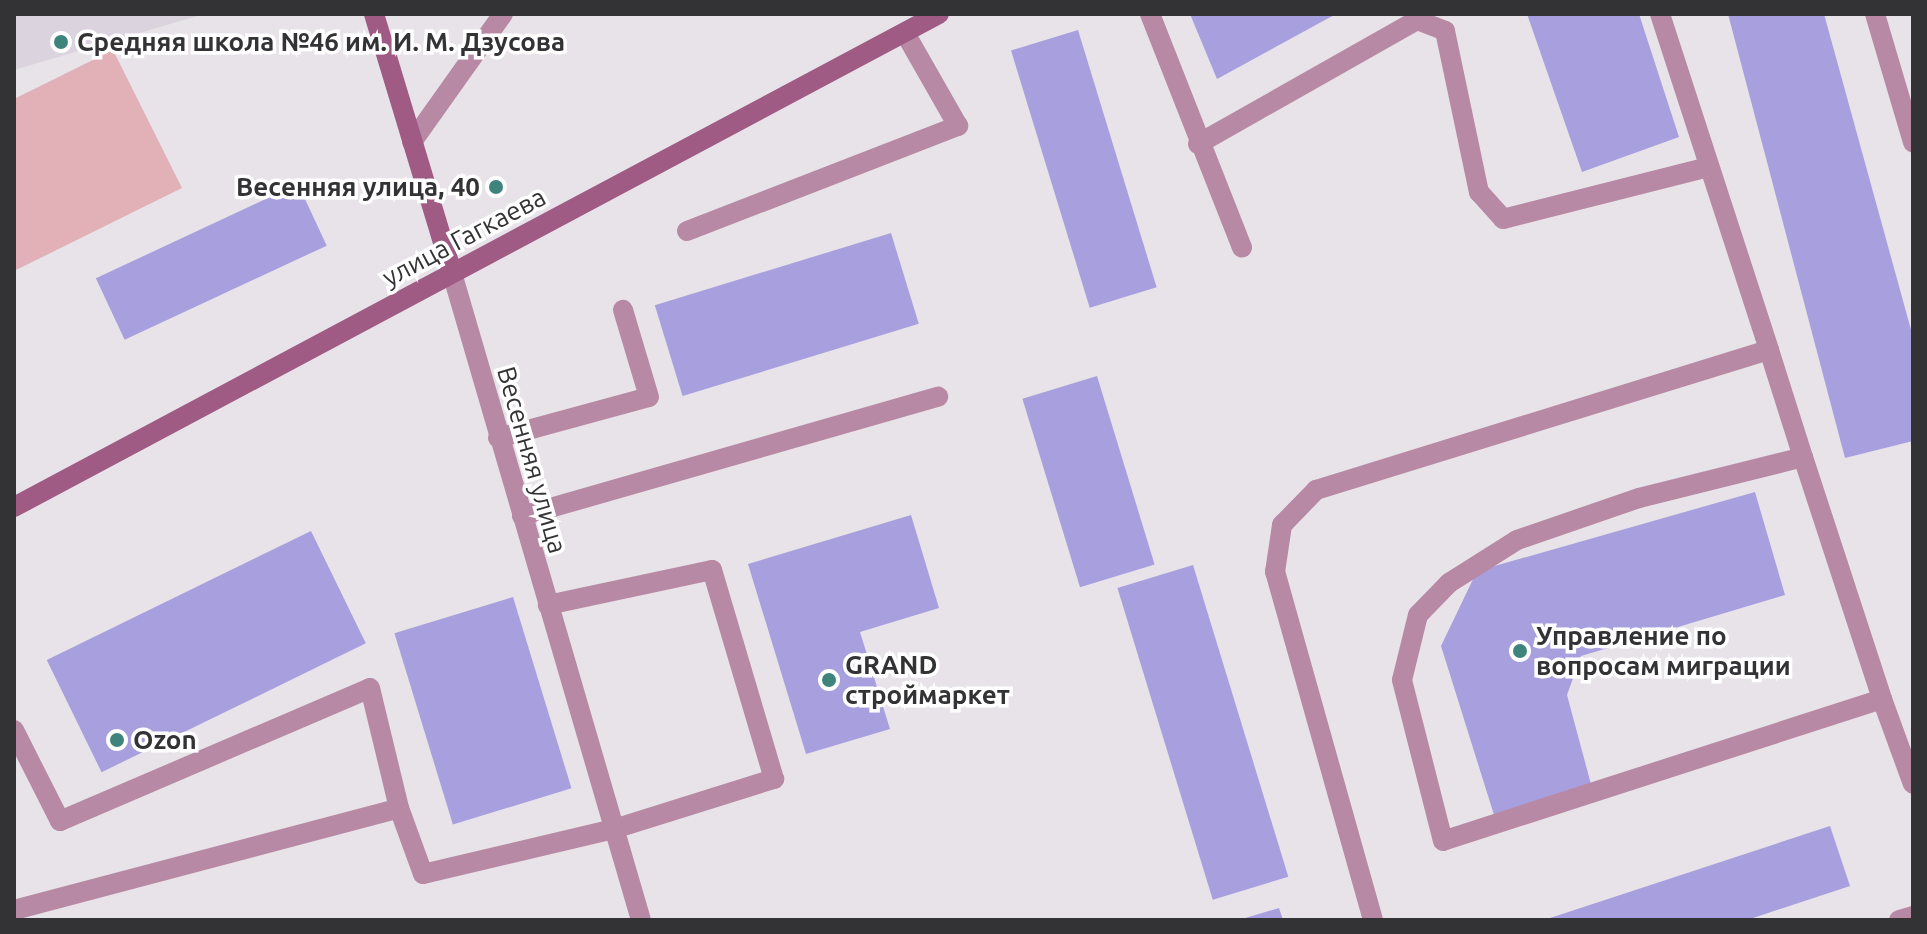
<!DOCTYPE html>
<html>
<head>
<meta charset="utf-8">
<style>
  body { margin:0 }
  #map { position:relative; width:1927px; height:934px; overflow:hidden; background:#e7e3e8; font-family:Ubuntu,sans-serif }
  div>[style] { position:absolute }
  .built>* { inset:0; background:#dbd3de }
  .green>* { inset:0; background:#e1b1b7 }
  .building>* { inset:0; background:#a89fde; transform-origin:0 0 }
  .lane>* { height:20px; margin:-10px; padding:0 10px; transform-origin:10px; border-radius:10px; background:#b889a4 }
  .street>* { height:20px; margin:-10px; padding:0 10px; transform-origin:10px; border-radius:10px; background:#b889a4 }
  .secondary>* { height:20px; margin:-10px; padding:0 10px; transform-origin:10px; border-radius:10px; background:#9f5b84 }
  .dots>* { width:22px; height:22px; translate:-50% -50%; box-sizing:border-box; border:4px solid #fff; border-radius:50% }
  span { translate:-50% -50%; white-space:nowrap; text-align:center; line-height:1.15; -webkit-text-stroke:7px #fff; paint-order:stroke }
  .poi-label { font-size:26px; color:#333234; font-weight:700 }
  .left { translate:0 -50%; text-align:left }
  .right { translate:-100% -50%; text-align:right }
  .street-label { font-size:26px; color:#333234 }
  .frame { position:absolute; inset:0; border:16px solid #333234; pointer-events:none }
</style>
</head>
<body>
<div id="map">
  <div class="built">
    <div style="clip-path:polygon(14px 14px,204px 14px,14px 70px)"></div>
  </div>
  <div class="green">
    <div style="clip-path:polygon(113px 50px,182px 188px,14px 271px,14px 99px)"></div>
  </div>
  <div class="building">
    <div style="clip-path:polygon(1190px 14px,1336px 14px,1217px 79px)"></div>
    <div style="clip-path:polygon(1527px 14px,1639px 14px,1679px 137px,1582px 172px)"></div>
    <div style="clip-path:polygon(1728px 14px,1824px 14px,1913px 337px,1913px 441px,1845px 458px)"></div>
    <div style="left:1078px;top:30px;width:269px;height:70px;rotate:73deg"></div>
    <div style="left:298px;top:184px;width:68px;height:223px;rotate:65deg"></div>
    <div style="left:891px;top:233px;width:95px;height:247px;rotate:73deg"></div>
    <div style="left:1097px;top:376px;width:197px;height:78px;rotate:73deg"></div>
    <div style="clip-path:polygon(1755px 492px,1785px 595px,1581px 656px,1567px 695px,1592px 788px,1495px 818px,1441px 646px,1477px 571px)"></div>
    <div style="clip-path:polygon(911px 515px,939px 608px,860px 632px,890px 729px,806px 754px,748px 564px)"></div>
    <div style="left:311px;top:531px;width:125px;height:294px;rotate:64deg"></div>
    <div style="left:1193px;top:565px;width:326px;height:79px;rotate:73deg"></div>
    <div style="left:513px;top:597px;width:200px;height:124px;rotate:73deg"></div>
    <div style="clip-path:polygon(1830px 826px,1850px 886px,1747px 920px,1544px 920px)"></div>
    <div style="clip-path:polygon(1279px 908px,1283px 920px,1242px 920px,1242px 919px)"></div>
  </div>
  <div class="lane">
    <div style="left:1150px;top:14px;width:251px;rotate:68.5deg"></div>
    <div style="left:1660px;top:14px;width:353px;rotate:72deg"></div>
    <div style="left:1769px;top:350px;width:112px;rotate:72.4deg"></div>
    <div style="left:1803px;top:457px;width:255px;rotate:71.9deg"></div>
    <div style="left:1882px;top:699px;width:461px;rotate:162.1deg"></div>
    <div style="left:1443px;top:841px;width:166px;rotate:-104.3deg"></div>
    <div style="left:1402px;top:680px;width:67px;rotate:-76.2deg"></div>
    <div style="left:1418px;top:615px;width:45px;rotate:-45.9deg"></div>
    <div style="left:1449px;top:583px;width:80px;rotate:-32.3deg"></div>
    <div style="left:1517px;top:540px;width:129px;rotate:-19deg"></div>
    <div style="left:1639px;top:498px;width:169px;rotate:-14deg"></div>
    <div style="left:1875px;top:14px;width:134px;rotate:73.5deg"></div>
    <div style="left:412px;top:142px;width:157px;rotate:-54.6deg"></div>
    <div style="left:1198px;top:144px;width:252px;rotate:-29.5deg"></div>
    <div style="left:1417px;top:20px;width:30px;rotate:21deg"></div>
    <div style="left:1445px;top:31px;width:165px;rotate:78.1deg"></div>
    <div style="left:1479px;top:192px;width:36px;rotate:48deg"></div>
    <div style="left:1503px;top:219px;width:212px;rotate:-14.2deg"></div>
    <div style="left:687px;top:231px;width:291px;rotate:-21.2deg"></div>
    <div style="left:958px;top:126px;width:107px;rotate:-119.7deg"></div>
    <div style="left:498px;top:438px;width:156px;rotate:-15.2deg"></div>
    <div style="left:649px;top:397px;width:91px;rotate:-106.6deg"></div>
    <div style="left:522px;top:516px;width:433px;rotate:-16deg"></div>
    <div style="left:1882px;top:699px;width:90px;rotate:70deg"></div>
    <div style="left:14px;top:730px;width:102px;rotate:63.2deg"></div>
    <div style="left:60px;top:821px;width:337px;rotate:-23.2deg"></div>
    <div style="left:370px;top:688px;width:123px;rotate:76.4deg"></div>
    <div style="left:14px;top:910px;width:398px;rotate:-14.8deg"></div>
    <div style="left:399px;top:808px;width:70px;rotate:70deg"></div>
    <div style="left:423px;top:874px;width:196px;rotate:-13.3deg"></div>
    <div style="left:614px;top:829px;width:168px;rotate:-17.4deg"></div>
    <div style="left:774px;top:779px;width:218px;rotate:-106.5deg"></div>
    <div style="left:712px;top:570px;width:168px;rotate:168deg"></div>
    <div style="left:1373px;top:920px;width:362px;rotate:-105.7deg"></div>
    <div style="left:1275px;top:572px;width:48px;rotate:-81.5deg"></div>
    <div style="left:1282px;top:525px;width:49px;rotate:-45.8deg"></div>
    <div style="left:1316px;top:490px;width:474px;rotate:-17.2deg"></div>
    <div style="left:1899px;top:920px;width:15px;rotate:-16deg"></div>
  </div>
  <div class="street">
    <div style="left:452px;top:273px;width:674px;rotate:73.72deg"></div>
  </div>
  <div class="secondary">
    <div style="left:374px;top:14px;width:270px;rotate:73.2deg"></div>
    <div style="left:14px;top:507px;width:1048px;rotate:-28.06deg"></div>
  </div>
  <div class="dots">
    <div style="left:61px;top:42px;background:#3e847c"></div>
    <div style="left:496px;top:187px;background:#3e847c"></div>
    <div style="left:1520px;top:651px;background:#3e847c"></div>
    <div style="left:829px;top:680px;background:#3e847c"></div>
    <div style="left:117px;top:740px;background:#3e847c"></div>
  </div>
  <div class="poi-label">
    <span class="left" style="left:77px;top:42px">Средняя школа №46 им. И. М. Дзусова</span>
    <span class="right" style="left:480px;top:187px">Весенняя улица, 40</span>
    <span class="left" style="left:1536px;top:651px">Управление по<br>вопросам миграции</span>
    <span class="left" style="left:845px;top:680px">GRAND<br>строймаркет</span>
    <span class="left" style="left:133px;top:740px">Ozon</span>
  </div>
  <div class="street-label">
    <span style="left:464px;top:237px;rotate:-28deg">улица Гагкаева</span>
    <span style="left:532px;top:460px;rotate:74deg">Весенняя улица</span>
  </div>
  <div class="frame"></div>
</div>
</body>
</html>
